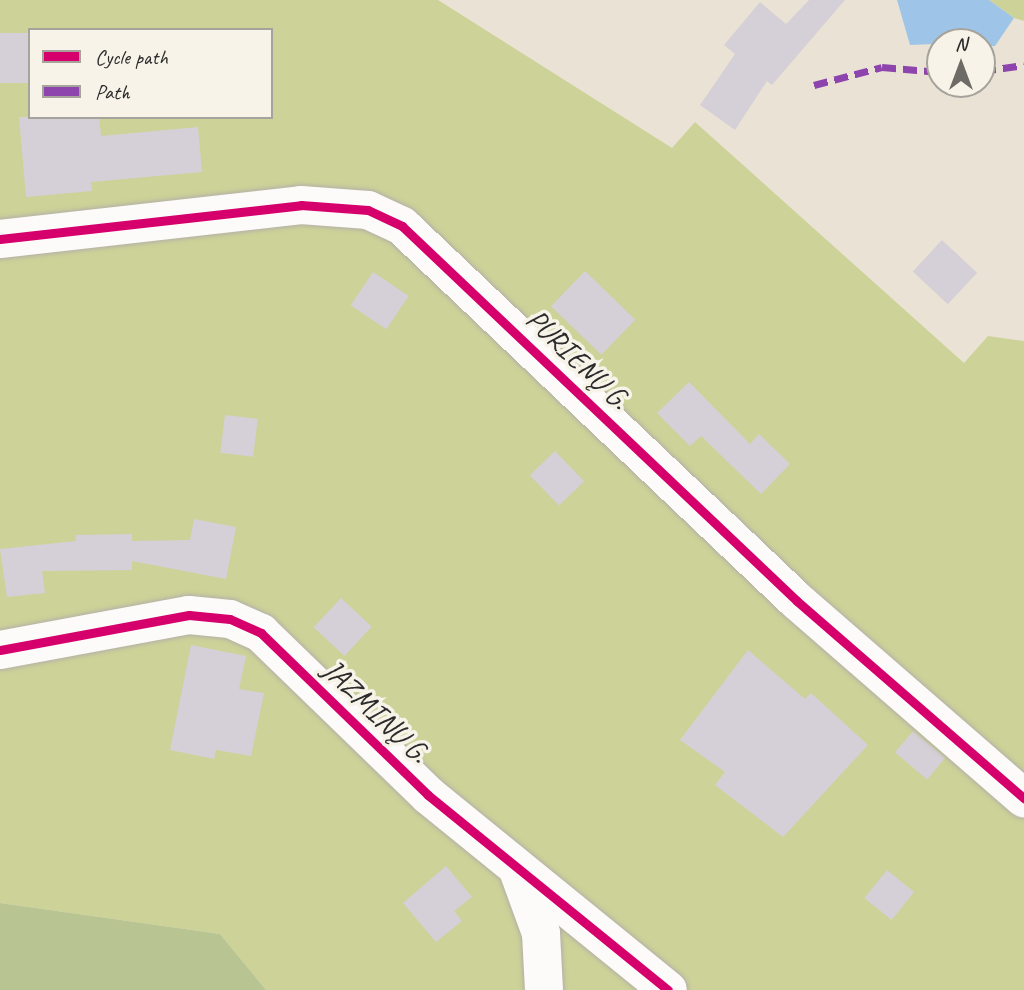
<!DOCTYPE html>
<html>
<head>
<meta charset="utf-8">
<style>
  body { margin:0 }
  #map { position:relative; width:1024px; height:990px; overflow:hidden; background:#eae3d5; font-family:Caveat,sans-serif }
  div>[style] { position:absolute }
  .green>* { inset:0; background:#cdd298 }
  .forest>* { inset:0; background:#b8c492 }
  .water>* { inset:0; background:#9ec5e7 }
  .building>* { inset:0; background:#d5d0d7; transform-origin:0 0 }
  .roads { filter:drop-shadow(0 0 2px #b4b0a7) drop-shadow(0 0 2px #b4b0a7) }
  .minor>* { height:38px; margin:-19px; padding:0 19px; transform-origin:19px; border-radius:19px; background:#fcfbf9 }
  .quiet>* { height:7px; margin-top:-3.5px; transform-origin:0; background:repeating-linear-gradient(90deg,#8e44ad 0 14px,transparent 0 21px) }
  .cycleway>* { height:9px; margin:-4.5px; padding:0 4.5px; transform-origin:4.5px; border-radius:4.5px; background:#d6006c }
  span { translate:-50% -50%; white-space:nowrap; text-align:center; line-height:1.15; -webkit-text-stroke:7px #f7f3e8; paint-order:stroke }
  .street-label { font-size:30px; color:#2b2b2b }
  .legend { position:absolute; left:28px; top:28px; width:245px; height:91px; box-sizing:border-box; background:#f7f3e8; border:2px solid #a5a39c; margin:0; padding:9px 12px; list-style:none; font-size:21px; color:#2b2b2b }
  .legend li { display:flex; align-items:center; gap:14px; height:35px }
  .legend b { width:35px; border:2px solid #a5a39c }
  .north { position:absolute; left:926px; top:28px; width:70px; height:70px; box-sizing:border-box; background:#f7f3e8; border:2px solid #a5a39c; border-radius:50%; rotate:0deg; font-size:19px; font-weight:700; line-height:28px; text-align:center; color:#2b2b2b }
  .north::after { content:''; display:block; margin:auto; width:24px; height:32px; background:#6e6b66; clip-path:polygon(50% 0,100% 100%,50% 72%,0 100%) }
</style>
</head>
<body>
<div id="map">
  <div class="green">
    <div style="clip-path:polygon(evenodd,0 0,438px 0,672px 148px,695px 122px,964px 363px,988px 336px,1024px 341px,1024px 990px,266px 990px,220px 934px,0 903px,0 0,30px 30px,271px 30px,271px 117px,30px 117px,30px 30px)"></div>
    <div style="clip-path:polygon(989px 0,1024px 0,1024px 21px,1014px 18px)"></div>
  </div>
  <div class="forest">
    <div style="clip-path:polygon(0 903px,220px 934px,266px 990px,0 990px)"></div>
  </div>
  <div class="water">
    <div style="clip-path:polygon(897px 0,989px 0,1014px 18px,995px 46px,982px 46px,982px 42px,910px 45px)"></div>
  </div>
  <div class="building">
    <div style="clip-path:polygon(809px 0,845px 0,772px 85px,767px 81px,735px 130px,700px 105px,735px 54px,724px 45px,760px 2px,786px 24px)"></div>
    <div style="left:30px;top:33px;width:50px;height:30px;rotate:90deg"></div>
    <div style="clip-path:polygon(19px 117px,99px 117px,101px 136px,198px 127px,202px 172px,91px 182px,92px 191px,26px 197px)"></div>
    <div style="left:942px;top:240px;width:48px;height:43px;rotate:43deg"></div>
    <div style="left:585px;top:271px;width:70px;height:49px;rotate:44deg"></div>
    <div style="left:373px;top:272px;width:43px;height:40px;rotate:34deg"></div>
    <div style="clip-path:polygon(689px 382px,750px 444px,759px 434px,790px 464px,761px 494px,701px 436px,690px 446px,657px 413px)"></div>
    <div style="left:225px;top:415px;width:33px;height:38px;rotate:7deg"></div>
    <div style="left:555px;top:451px;width:42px;height:35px;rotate:46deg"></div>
    <div style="clip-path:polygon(194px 519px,236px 527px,226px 579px,132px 561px,132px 570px,42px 571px,45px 593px,7px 597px,0 549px,76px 541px,75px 535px,132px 534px,132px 541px,190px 540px)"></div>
    <div style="left:341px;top:598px;width:42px;height:40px;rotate:43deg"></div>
    <div style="clip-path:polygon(191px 645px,246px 656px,239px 689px,264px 693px,251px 756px,216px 750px,214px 759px,170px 750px)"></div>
    <div style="clip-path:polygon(748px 650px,805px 699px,811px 693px,868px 745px,783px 837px,715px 785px,725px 772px,680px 740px)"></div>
    <div style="left:913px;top:731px;width:42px;height:28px;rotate:40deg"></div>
    <div style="clip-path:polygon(446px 866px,472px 897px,454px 911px,462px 921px,436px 942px,403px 903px)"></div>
    <div style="left:887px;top:870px;width:35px;height:36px;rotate:39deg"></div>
  </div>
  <div class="roads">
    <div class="minor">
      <div style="left:0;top:239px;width:303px;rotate:-6.4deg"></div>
      <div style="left:301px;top:205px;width:67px;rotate:4.3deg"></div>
      <div style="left:368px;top:210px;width:38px;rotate:25deg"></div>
      <div style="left:402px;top:226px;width:545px;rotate:43.51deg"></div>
      <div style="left:797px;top:601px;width:301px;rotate:41deg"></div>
      <div style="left:0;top:650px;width:192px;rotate:-10.5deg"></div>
      <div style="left:189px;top:615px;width:41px;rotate:5.6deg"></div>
      <div style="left:230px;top:619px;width:34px;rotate:24deg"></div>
      <div style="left:261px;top:633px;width:233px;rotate:44.1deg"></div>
      <div style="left:428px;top:795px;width:309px;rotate:39.1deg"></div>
      <div style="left:519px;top:873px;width:64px;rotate:69.9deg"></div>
      <div style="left:541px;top:933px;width:57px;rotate:87deg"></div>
    </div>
  </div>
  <div class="quiet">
    <div style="left:982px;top:71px;width:42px;rotate:-8.1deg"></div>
    <div style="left:814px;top:85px;width:70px;rotate:-14.8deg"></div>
    <div style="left:882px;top:67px;width:58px;rotate:4.9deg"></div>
  </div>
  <div class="cycleway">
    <div style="left:0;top:239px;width:303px;rotate:-6.4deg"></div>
    <div style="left:301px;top:205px;width:67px;rotate:4.3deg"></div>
    <div style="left:368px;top:210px;width:38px;rotate:25deg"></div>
    <div style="left:402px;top:226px;width:545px;rotate:43.51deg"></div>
    <div style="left:797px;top:601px;width:301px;rotate:41deg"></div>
    <div style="left:0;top:650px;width:192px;rotate:-10.5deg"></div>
    <div style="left:189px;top:615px;width:41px;rotate:5.6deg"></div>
    <div style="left:230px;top:619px;width:34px;rotate:24deg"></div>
    <div style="left:261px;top:633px;width:233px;rotate:44.1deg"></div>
    <div style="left:428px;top:795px;width:309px;rotate:39.1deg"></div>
  </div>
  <div class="street-label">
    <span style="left:578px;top:359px;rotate:44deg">PURIENŲ G.</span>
    <span style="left:376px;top:711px;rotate:44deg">JAZMINŲ G.</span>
  </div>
  <ul class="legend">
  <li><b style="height:9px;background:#d6006c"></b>Cycle path</li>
  <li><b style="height:9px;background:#8e44ad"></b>Path</li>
  </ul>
  <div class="north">N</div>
</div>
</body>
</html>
